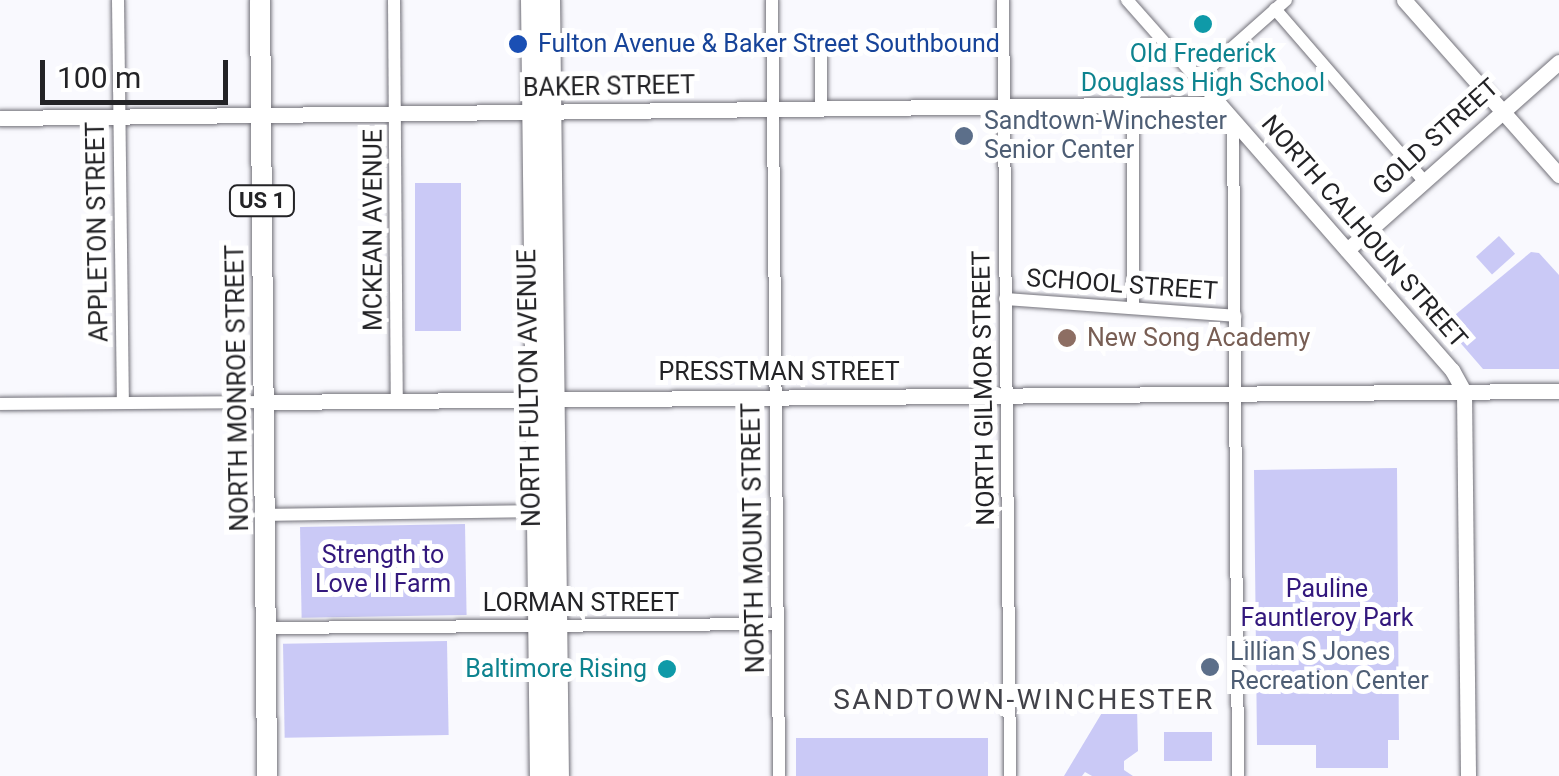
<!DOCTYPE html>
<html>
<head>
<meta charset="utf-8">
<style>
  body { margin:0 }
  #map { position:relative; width:1559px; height:776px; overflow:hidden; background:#f9f9fe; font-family:Roboto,sans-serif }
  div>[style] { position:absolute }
  .green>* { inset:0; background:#cac9f6; transform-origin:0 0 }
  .roads { filter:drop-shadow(0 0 2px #727179) drop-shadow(0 0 2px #727179) }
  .minor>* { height:12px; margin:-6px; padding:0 6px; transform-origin:6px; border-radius:6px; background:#fff }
  .tertiary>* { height:15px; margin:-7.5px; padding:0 7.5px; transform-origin:7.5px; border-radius:7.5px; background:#fff }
  .primary>* { height:20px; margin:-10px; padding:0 10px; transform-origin:10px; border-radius:10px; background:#fff }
  .dots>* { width:28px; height:28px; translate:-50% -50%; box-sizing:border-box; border:5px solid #fff; border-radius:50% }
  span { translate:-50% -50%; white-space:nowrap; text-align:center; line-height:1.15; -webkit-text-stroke:10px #fff; paint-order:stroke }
  .shield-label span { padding:2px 8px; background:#fff; border:2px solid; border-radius:8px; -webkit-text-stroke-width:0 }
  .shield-label { font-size:22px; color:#232326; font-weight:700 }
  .transit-label { font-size:25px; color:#164399 }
  .left { translate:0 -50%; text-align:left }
  .culture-label { font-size:25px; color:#0d838f }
  .right { translate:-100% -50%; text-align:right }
  .street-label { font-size:25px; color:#232326 }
  .service-label { font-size:25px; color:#4e5e75 }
  .education-label { font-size:25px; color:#785e54 }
  .park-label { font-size:25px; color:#33187d }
  .neighbourhood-label { font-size:28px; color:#424249; letter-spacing:2.5px }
  .scale { position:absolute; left:40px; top:60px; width:188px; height:45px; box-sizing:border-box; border:5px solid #232326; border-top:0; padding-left:12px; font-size:30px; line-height:35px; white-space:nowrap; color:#232326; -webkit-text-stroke:8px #fff; paint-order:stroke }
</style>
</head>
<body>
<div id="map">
  <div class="green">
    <div style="left:415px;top:183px;width:46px;height:148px"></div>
    <div style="left:1499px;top:236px;width:24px;height:31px;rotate:48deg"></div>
    <div style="clip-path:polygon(1531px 252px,1539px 253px,1559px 275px,1559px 369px,1483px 369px,1444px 324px)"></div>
    <div style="clip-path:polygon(1397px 468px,1399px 740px,1388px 740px,1388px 768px,1316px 768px,1316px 745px,1257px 745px,1254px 470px)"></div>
    <div style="left:465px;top:524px;width:91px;height:165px;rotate:89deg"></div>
    <div style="left:447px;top:641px;width:94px;height:164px;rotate:89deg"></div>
    <div style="clip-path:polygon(1106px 706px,1137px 706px,1138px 751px,1124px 761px,1124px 770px,1133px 776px,1092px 776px,1085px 772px,1082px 776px,1064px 776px)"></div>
    <div style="left:1212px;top:732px;width:29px;height:48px;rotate:90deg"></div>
    <div style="left:796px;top:738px;width:192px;height:38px"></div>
  </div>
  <div class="roads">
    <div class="minor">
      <div style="left:118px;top:0;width:403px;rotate:89.3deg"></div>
      <div style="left:394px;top:0;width:401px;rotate:89.6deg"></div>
      <div style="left:772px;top:0;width:776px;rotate:89.48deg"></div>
      <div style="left:1003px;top:0;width:776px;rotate:89.48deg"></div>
      <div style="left:1127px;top:0;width:139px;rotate:48.5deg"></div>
      <div style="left:1275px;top:9px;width:228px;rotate:49.1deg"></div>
      <div style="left:1197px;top:79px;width:119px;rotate:-41.6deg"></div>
      <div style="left:1133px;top:106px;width:202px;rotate:90deg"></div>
      <div style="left:821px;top:110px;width:63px;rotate:-90deg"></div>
      <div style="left:1233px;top:120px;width:656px;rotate:89.56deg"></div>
      <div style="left:1005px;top:299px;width:231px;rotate:4.2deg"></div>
      <div style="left:0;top:404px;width:263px;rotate:-0.4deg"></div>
      <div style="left:264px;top:515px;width:273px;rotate:-0.8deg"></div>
      <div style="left:265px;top:628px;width:513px;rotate:-0.45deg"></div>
    </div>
    <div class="tertiary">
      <div style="left:1404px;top:0;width:234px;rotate:48.5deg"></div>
      <div style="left:0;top:118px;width:1219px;rotate:-0.66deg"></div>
      <div style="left:1219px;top:104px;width:354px;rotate:48.8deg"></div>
      <div style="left:1452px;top:370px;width:25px;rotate:61deg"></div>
      <div style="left:1464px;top:392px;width:384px;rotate:89.4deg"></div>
      <div style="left:1347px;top:250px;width:283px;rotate:-41.6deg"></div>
      <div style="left:263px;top:402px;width:1296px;rotate:-0.49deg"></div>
    </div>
    <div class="primary">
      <div style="left:260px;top:0;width:776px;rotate:89.48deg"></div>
      <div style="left:531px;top:0;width:776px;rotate:89.34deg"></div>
      <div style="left:550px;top:0;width:776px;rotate:89.34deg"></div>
    </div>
  </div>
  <div class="dots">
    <div style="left:1203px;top:24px;background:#0f9aa8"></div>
    <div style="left:518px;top:44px;background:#1a4fb4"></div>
    <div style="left:964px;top:136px;background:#5c6f8a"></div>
    <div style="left:1067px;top:338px;background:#8d6e63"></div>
    <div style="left:1210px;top:667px;background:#5c6f8a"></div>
    <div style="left:667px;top:669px;background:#0f9aa8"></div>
  </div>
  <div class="shield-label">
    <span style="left:262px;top:201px">US 1</span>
  </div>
  <div class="transit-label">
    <span class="left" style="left:538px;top:44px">Fulton Avenue &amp; Baker Street Southbound</span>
  </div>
  <div class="culture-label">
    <span style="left:1203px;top:69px">Old Frederick<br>Douglass High School</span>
    <span class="right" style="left:647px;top:669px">Baltimore Rising</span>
  </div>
  <div class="street-label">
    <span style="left:609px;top:87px;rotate:-1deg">BAKER STREET</span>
    <span style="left:1436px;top:137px;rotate:-42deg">GOLD STREET</span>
    <span style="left:374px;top:230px;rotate:-90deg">MCKEAN AVENUE</span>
    <span style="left:98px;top:232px;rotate:-91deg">APPLETON STREET</span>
    <span style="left:1364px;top:232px;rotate:49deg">NORTH CALHOUN STREET</span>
    <span style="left:1122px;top:285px;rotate:4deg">SCHOOL STREET</span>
    <span style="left:779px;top:372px">PRESSTMAN STREET</span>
    <span style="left:238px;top:388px;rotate:-91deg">NORTH MONROE STREET</span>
    <span style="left:530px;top:388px;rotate:-91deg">NORTH FULTON AVENUE</span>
    <span style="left:984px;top:388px;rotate:-91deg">NORTH GILMOR STREET</span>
    <span style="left:754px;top:538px;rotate:-91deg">NORTH MOUNT STREET</span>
    <span style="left:581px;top:603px">LORMAN STREET</span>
  </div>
  <div class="service-label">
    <span class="left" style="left:984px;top:136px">Sandtown-Winchester<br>Senior Center</span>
    <span class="left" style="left:1230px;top:667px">Lillian S Jones<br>Recreation Center</span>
  </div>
  <div class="education-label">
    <span class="left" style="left:1087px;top:338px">New Song Academy</span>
  </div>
  <div class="park-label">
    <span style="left:383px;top:570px">Strength to<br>Love II Farm</span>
    <span style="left:1327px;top:604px">Pauline<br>Fauntleroy Park</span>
  </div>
  <div class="neighbourhood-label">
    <span style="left:1024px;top:700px">SANDTOWN-WINCHESTER</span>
  </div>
  <div class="scale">100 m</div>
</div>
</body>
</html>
